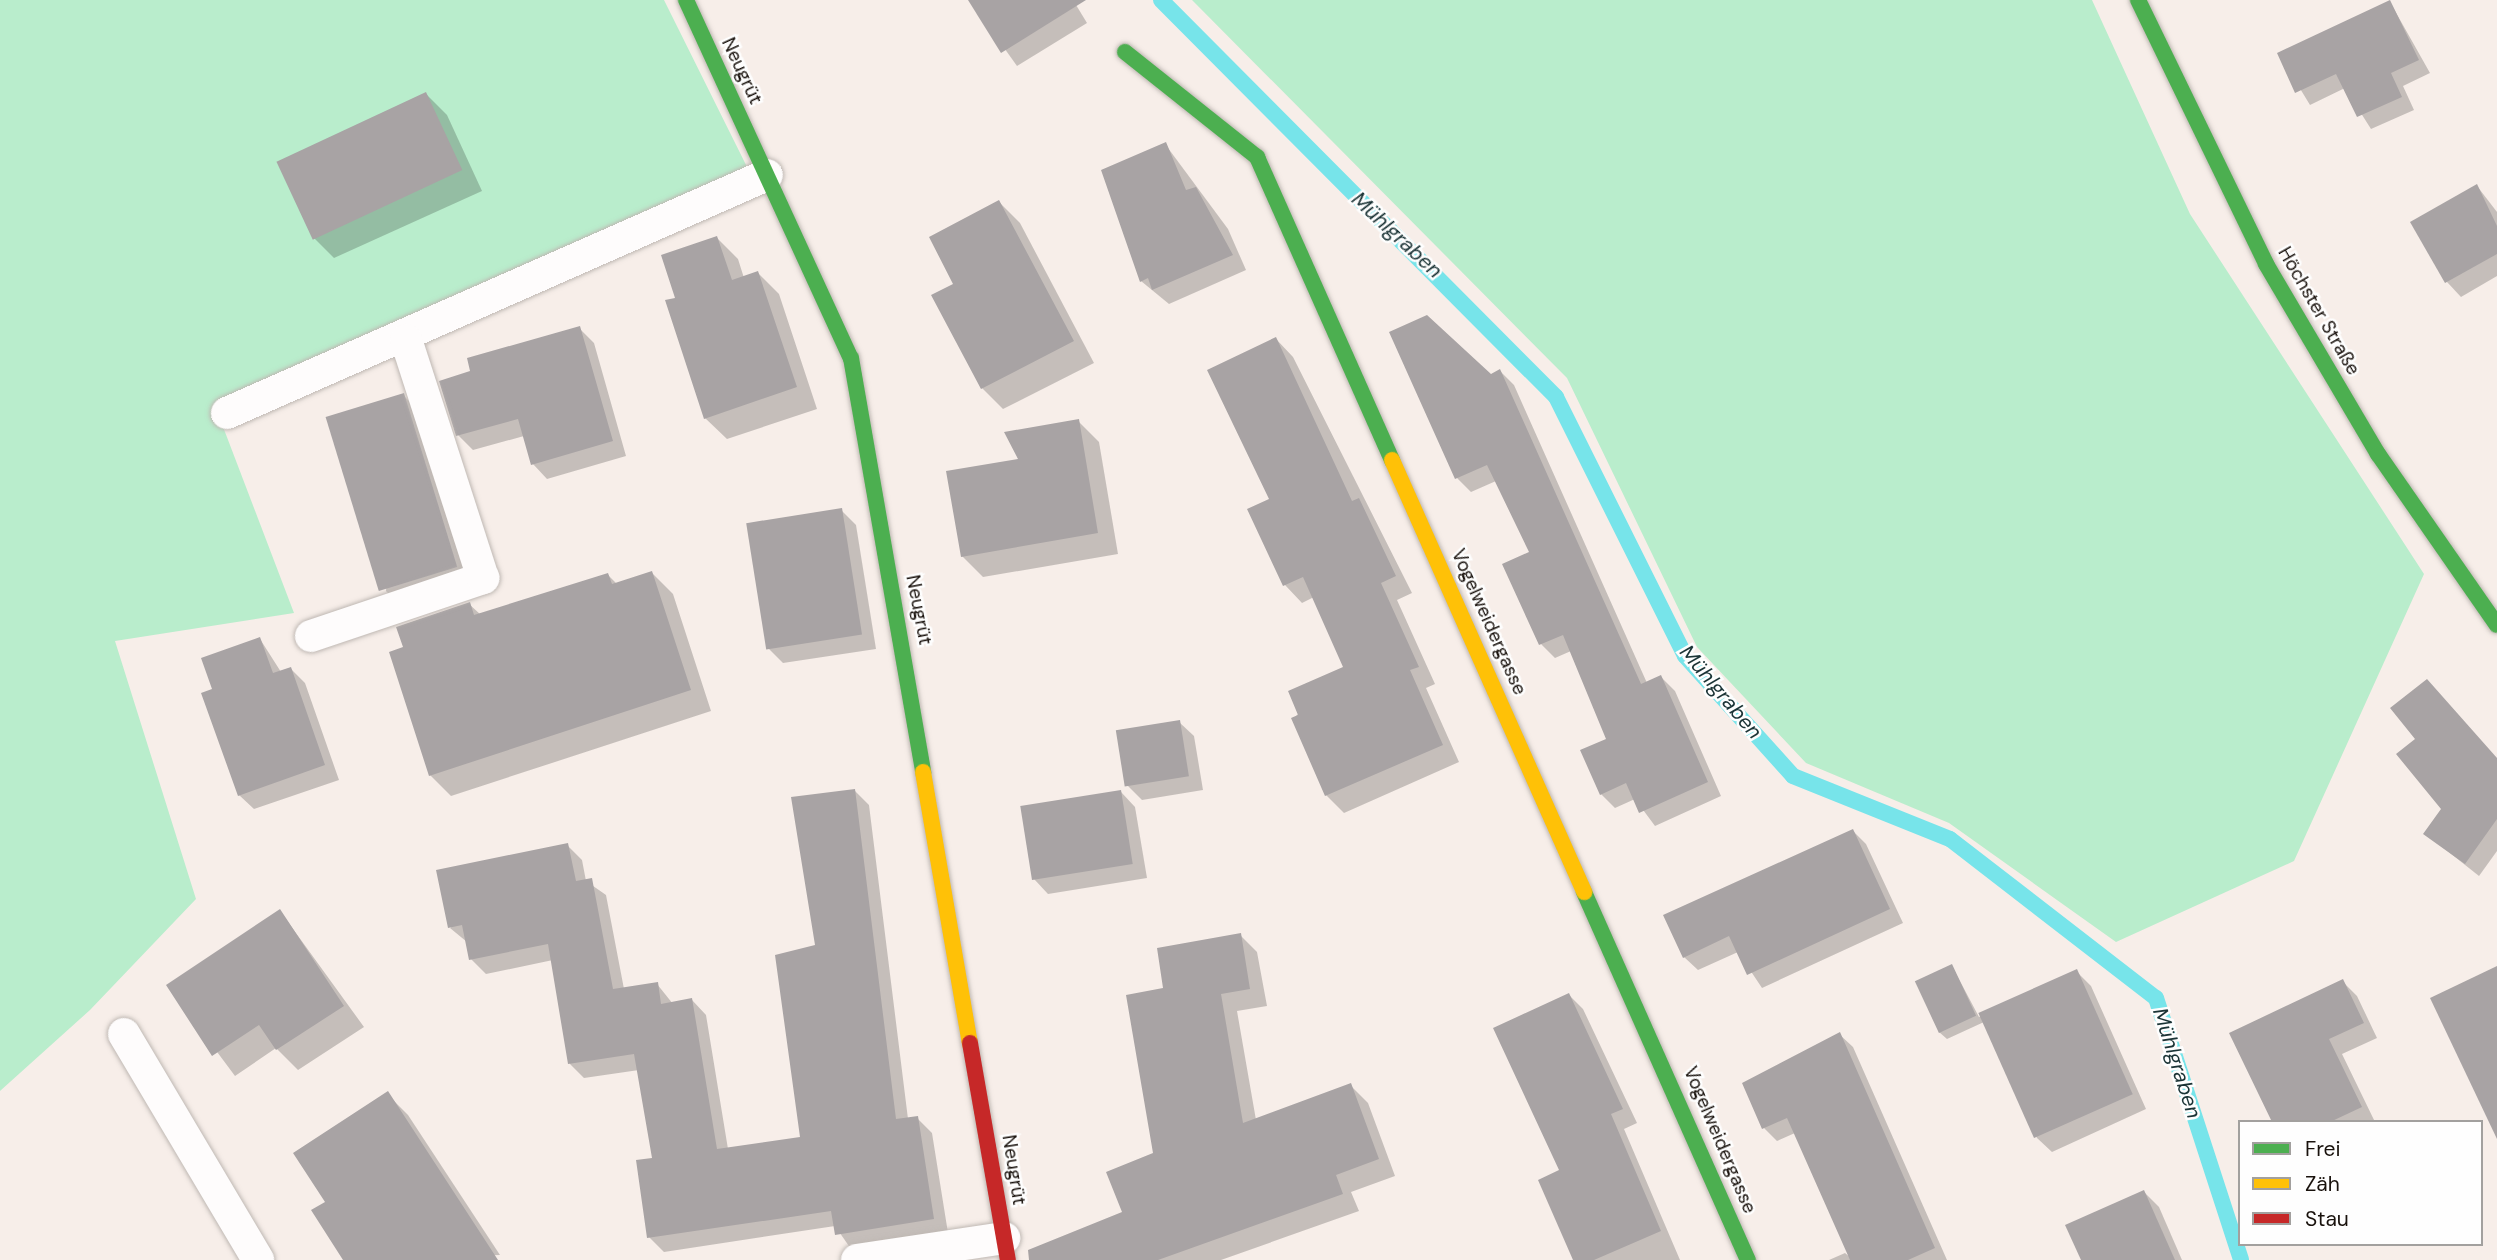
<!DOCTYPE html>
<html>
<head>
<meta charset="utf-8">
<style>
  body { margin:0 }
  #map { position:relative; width:2497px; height:1260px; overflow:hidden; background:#f7eee9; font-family:"DM Sans",sans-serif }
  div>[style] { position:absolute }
  .green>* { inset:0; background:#b9edcc }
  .shadow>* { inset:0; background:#0003 }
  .stream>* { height:16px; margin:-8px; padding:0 8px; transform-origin:8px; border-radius:8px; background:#77e4ea }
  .building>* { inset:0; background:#a8a3a4; transform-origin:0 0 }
  .roads { filter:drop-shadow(0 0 2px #bfb8b3) drop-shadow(0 0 2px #bfb8b3) }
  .lane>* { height:32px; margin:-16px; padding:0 16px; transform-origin:16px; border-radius:16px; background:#fefcfc }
  .fast>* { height:16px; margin:-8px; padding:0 8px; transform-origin:8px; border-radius:8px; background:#4caf50 }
  .slow>* { height:16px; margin:-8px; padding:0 8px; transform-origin:8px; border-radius:8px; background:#ffc107 }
  .jam>* { height:16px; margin:-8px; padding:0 8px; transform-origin:8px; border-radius:8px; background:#c62828 }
  span { translate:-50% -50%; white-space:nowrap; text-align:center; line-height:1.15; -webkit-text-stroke:5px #fefefe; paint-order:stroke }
  .street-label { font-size:19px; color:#19120d }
  .water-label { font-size:21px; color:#1b3436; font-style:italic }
  .legend { position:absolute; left:2238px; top:1120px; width:245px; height:126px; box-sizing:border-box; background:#fefefe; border:2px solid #a2a09e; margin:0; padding:9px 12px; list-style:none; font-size:21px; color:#19120d }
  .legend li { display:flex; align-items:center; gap:14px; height:35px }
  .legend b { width:35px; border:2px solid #a2a09e }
</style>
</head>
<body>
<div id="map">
  <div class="green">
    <div style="clip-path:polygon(0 0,664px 0,752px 177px,217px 411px,294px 613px,115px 641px,196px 899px,90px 1010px,0 1091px)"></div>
    <div style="clip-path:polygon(1192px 0,2092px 0,2190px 214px,2424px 574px,2294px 861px,2116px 942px,1949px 823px,1806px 763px,1697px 647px,1567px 378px)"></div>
  </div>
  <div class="shadow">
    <div style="clip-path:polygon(970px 0,1073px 0,1087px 23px,1017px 66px)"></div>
    <div style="clip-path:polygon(2390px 2px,2430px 73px,2403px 86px,2414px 110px,2371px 129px,2345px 88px,2310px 105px,2279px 54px)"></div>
    <div style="clip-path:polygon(426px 94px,447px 115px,482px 191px,334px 258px,313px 237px)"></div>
    <div style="clip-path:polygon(1165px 144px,1228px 229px,1246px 270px,1169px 304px,1141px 281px)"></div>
    <div style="clip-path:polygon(2477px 186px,2497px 212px,2497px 276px,2461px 297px,2447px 282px)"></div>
    <div style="clip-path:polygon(999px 202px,1020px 223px,1094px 363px,1003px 409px,982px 388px,955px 284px)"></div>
    <div style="clip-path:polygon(717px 238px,738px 259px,744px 278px,758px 273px,779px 294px,817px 409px,727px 439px,705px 418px,678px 299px)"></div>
    <div style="clip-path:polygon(579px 328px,594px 343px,626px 456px,547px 479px,533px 464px,524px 436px,473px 450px,458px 435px,472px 372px)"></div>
    <div style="clip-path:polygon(1276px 339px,1293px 357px,1412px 593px,1397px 600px,1435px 684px,1426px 688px,1459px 762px,1344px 813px,1326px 795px,1293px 719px,1346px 667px,1314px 597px,1302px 603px,1285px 585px,1249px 510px,1271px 500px)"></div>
    <div style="clip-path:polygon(1500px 371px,1514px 385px,1647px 683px,1661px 677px,1675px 691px,1721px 796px,1655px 826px,1635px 799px,1615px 808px,1601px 794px,1609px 740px,1571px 651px,1555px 658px,1541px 644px,1531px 553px,1496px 481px,1471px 492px,1457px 478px,1490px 376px)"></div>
    <div style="clip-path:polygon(403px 395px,418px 410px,472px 582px,400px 606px,386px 591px)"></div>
    <div style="clip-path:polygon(1078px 421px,1099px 442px,1118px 554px,983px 577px,962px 556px,1020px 460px)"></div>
    <div style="clip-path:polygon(841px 510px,856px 525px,876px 649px,783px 663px,768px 648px)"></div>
    <div style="clip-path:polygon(652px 573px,673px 594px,711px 711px,451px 796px,430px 775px,469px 604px,481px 615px,608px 575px,617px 584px)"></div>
    <div style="clip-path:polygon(260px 639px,281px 672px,291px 669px,305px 683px,339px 780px,254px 809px,239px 795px,215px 690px)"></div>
    <div style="clip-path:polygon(1179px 722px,1194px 736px,1203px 790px,1142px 800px,1127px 785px)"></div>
    <div style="clip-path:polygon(2497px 760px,2497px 851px,2479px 876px,2426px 834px)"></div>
    <div style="clip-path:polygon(855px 791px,869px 805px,908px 1119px,917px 1118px,932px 1133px,948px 1233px,851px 1249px,835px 1226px,664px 1252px,649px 1237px,654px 1159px,639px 1070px,584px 1078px,570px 1064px,553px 960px,486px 974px,471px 959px,467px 942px,450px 928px,567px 845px,582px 860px,586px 881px,606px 895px,624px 989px,657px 984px,673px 1004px,692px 1000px,706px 1015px,728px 1149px,802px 1138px,817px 947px)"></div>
    <div style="clip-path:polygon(1121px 792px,1135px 807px,1147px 878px,1048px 894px,1034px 879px)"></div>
    <div style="clip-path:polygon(1853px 831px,1866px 844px,1903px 923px,1762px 988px,1738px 952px,1698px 970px,1684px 957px)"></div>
    <div style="clip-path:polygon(280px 911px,364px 1027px,298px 1070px,276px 1048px,235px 1076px,168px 986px)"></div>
    <div style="clip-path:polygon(1240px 935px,1257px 952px,1267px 1006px,1237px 1011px,1256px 1120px,1351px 1086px,1368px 1103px,1395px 1176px,1351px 1192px,1359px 1211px,1221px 1260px,1071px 1260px,1125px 1213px,1155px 1155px,1166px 990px)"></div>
    <div style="clip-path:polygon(1952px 966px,1979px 1017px,2076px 971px,2091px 986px,2146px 1109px,2052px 1152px,2037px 1138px,1984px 1022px,1947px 1039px,1939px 1032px)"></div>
    <div style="clip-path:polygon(2342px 981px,2357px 996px,2377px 1038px,2342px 1054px,2375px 1122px,2274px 1122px)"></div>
    <div style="clip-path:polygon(1569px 995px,1583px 1009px,1637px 1123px,1624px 1129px,1680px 1260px,1575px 1260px,1561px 1171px)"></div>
    <div style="clip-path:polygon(1839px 1034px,1853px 1047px,1947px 1260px,1829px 1260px,1845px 1253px,1851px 1258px,1795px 1133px,1777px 1141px,1764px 1128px)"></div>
    <div style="clip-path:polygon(387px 1094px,408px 1115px,500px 1255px,345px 1260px,327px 1202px)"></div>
    <div style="clip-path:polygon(2144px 1192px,2159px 1207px,2182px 1260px,2083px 1260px)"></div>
  </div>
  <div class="stream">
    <div style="left:1161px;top:0;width:560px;rotate:45.14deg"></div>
    <div style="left:1556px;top:397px;width:289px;rotate:63.5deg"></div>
    <div style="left:1685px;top:656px;width:161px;rotate:48deg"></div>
    <div style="left:1793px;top:776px;width:169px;rotate:21.9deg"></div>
    <div style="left:1950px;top:839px;width:260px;rotate:37.7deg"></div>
    <div style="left:2156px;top:998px;width:275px;rotate:72deg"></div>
  </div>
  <div class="building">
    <div style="clip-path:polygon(968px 0,1086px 0,1001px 53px)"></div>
    <div style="clip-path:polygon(2390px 0,2419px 60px,2391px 73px,2402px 97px,2357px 117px,2336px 74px,2295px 93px,2277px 53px)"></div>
    <div style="left:426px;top:92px;width:86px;height:165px;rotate:65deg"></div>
    <div style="clip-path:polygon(1166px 142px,1186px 190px,1196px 187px,1233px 255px,1152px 290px,1148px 278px,1140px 282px,1101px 170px)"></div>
    <div style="clip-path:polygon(2477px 184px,2497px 226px,2497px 254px,2445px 283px,2410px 222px)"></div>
    <div style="clip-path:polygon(999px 200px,1074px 341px,981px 389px,931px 295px,953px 284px,929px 237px)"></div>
    <div style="clip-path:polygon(717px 236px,732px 280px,758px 271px,797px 387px,704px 419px,665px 300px,675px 298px,661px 255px)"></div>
    <div style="clip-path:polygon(1427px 315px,1491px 374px,1500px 369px,1641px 684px,1661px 675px,1708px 782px,1639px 813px,1626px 783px,1600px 795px,1580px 750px,1606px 739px,1563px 635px,1539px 645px,1502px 564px,1529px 552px,1487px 465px,1455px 479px,1389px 332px)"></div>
    <div style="clip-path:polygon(580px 326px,613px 441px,531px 465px,518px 419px,456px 436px,439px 381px,470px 371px,467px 358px)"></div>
    <div style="clip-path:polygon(1276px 337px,1352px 501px,1359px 498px,1396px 576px,1381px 583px,1419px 667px,1410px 670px,1443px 745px,1325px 796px,1291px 718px,1298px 715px,1288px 691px,1343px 667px,1303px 577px,1283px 586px,1247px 509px,1269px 499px,1207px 370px)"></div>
    <div style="left:404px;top:393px;width:182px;height:82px;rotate:73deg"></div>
    <div style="clip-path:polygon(1079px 419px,1098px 533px,961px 557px,946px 471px,1018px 459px,1004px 432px)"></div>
    <div style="left:842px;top:508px;width:128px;height:97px;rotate:81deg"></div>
    <div style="clip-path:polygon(652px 571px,691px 690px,429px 776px,389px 652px,403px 647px,396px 627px,470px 602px,474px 615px,608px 573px,612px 584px)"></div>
    <div style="clip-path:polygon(260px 637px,273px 673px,291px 667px,325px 765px,238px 796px,201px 693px,212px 689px,201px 658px)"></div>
    <div style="clip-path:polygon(2427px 679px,2497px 758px,2497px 819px,2465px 864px,2423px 834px,2441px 809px,2396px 754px,2415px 739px,2390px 708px)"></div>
    <div style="left:1180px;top:720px;width:57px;height:65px;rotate:81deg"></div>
    <div style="clip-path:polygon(855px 789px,896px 1119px,918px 1116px,934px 1219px,835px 1235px,831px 1211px,647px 1238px,636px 1160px,652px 1158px,634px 1054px,568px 1064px,548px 944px,469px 960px,462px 925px,448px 928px,436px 870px,568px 843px,576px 881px,592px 878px,613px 989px,658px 982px,661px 1004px,692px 998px,717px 1149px,800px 1137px,775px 955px,815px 945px,791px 797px)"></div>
    <div style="left:1121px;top:790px;width:75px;height:102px;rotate:81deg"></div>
    <div style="clip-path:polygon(1853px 829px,1890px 909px,1747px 975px,1729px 936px,1683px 958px,1663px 915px)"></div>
    <div style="clip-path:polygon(280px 909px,344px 1006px,276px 1050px,259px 1025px,212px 1056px,166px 985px)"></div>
    <div style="clip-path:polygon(1241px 933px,1250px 989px,1221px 994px,1243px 1123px,1351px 1083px,1379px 1159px,1336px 1175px,1343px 1194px,1158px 1260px,1029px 1260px,1028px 1250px,1122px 1212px,1106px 1172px,1153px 1153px,1126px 995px,1163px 988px,1157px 948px)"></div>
    <div style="left:1952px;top:964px;width:57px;height:41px;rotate:65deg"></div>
    <div style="clip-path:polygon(2497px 966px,2497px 1139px,2430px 998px)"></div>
    <div style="left:2077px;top:969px;width:137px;height:108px;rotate:66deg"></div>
    <div style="clip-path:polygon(2343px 979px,2364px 1023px,2329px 1039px,2362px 1107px,2330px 1122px,2272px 1122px,2229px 1033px)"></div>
    <div style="clip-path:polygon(1569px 993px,1623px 1109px,1611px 1114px,1661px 1231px,1594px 1260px,1573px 1260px,1538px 1180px,1559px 1170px,1493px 1028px)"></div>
    <div style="clip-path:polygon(1840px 1032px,1935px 1248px,1908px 1260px,1850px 1260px,1787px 1118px,1762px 1129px,1742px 1083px)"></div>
    <div style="clip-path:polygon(388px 1091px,498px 1260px,343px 1260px,311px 1210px,325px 1202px,293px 1153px)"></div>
    <div style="clip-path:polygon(2144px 1190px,2175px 1260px,2081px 1260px,2065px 1225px)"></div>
  </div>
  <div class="roads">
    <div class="lane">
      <div style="left:227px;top:413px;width:590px;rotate:-23.79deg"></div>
      <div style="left:311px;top:636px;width:182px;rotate:-18.6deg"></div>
      <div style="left:483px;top:578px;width:250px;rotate:-107.9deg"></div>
      <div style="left:124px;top:1034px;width:263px;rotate:59.3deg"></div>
      <div style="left:857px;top:1260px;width:149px;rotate:-8.5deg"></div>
    </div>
    <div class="fast">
      <div style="left:686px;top:0;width:394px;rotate:65.3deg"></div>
      <div style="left:851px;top:358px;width:420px;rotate:80.1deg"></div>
      <div style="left:2138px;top:0;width:293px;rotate:64.1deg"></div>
      <div style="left:2266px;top:264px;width:221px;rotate:59.5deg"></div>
      <div style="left:2378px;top:454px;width:208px;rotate:55.2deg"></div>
      <div style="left:1125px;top:52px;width:169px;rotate:38.5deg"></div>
      <div style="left:1257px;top:157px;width:332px;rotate:66deg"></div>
      <div style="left:1584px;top:892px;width:403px;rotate:66deg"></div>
    </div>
    <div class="slow">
      <div style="left:1392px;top:460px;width:473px;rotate:66deg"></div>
      <div style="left:923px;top:772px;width:275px;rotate:80.2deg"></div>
    </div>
    <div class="jam">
      <div style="left:970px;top:1043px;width:220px;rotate:80.1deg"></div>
    </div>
  </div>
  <div class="street-label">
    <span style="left:742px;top:71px;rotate:65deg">Neugrüt</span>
    <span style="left:2319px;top:311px;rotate:60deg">Höchster Straße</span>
    <span style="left:919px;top:610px;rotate:79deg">Neugrüt</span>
    <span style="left:1489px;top:622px;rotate:66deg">Vogelweidergasse</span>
    <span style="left:1720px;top:1140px;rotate:67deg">Vogelweidergasse</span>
    <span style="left:1014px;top:1170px;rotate:81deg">Neugrüt</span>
  </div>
  <div class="water-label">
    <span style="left:1397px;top:235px;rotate:43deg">Mühlgraben</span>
    <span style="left:1721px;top:692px;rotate:50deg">Mühlgraben</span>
    <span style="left:2177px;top:1063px;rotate:72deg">Mühlgraben</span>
  </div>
  <ul class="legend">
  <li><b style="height:9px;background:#4caf50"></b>Frei</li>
  <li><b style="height:9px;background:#ffc107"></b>Zäh</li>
  <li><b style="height:9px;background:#c62828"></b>Stau</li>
  </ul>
</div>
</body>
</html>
